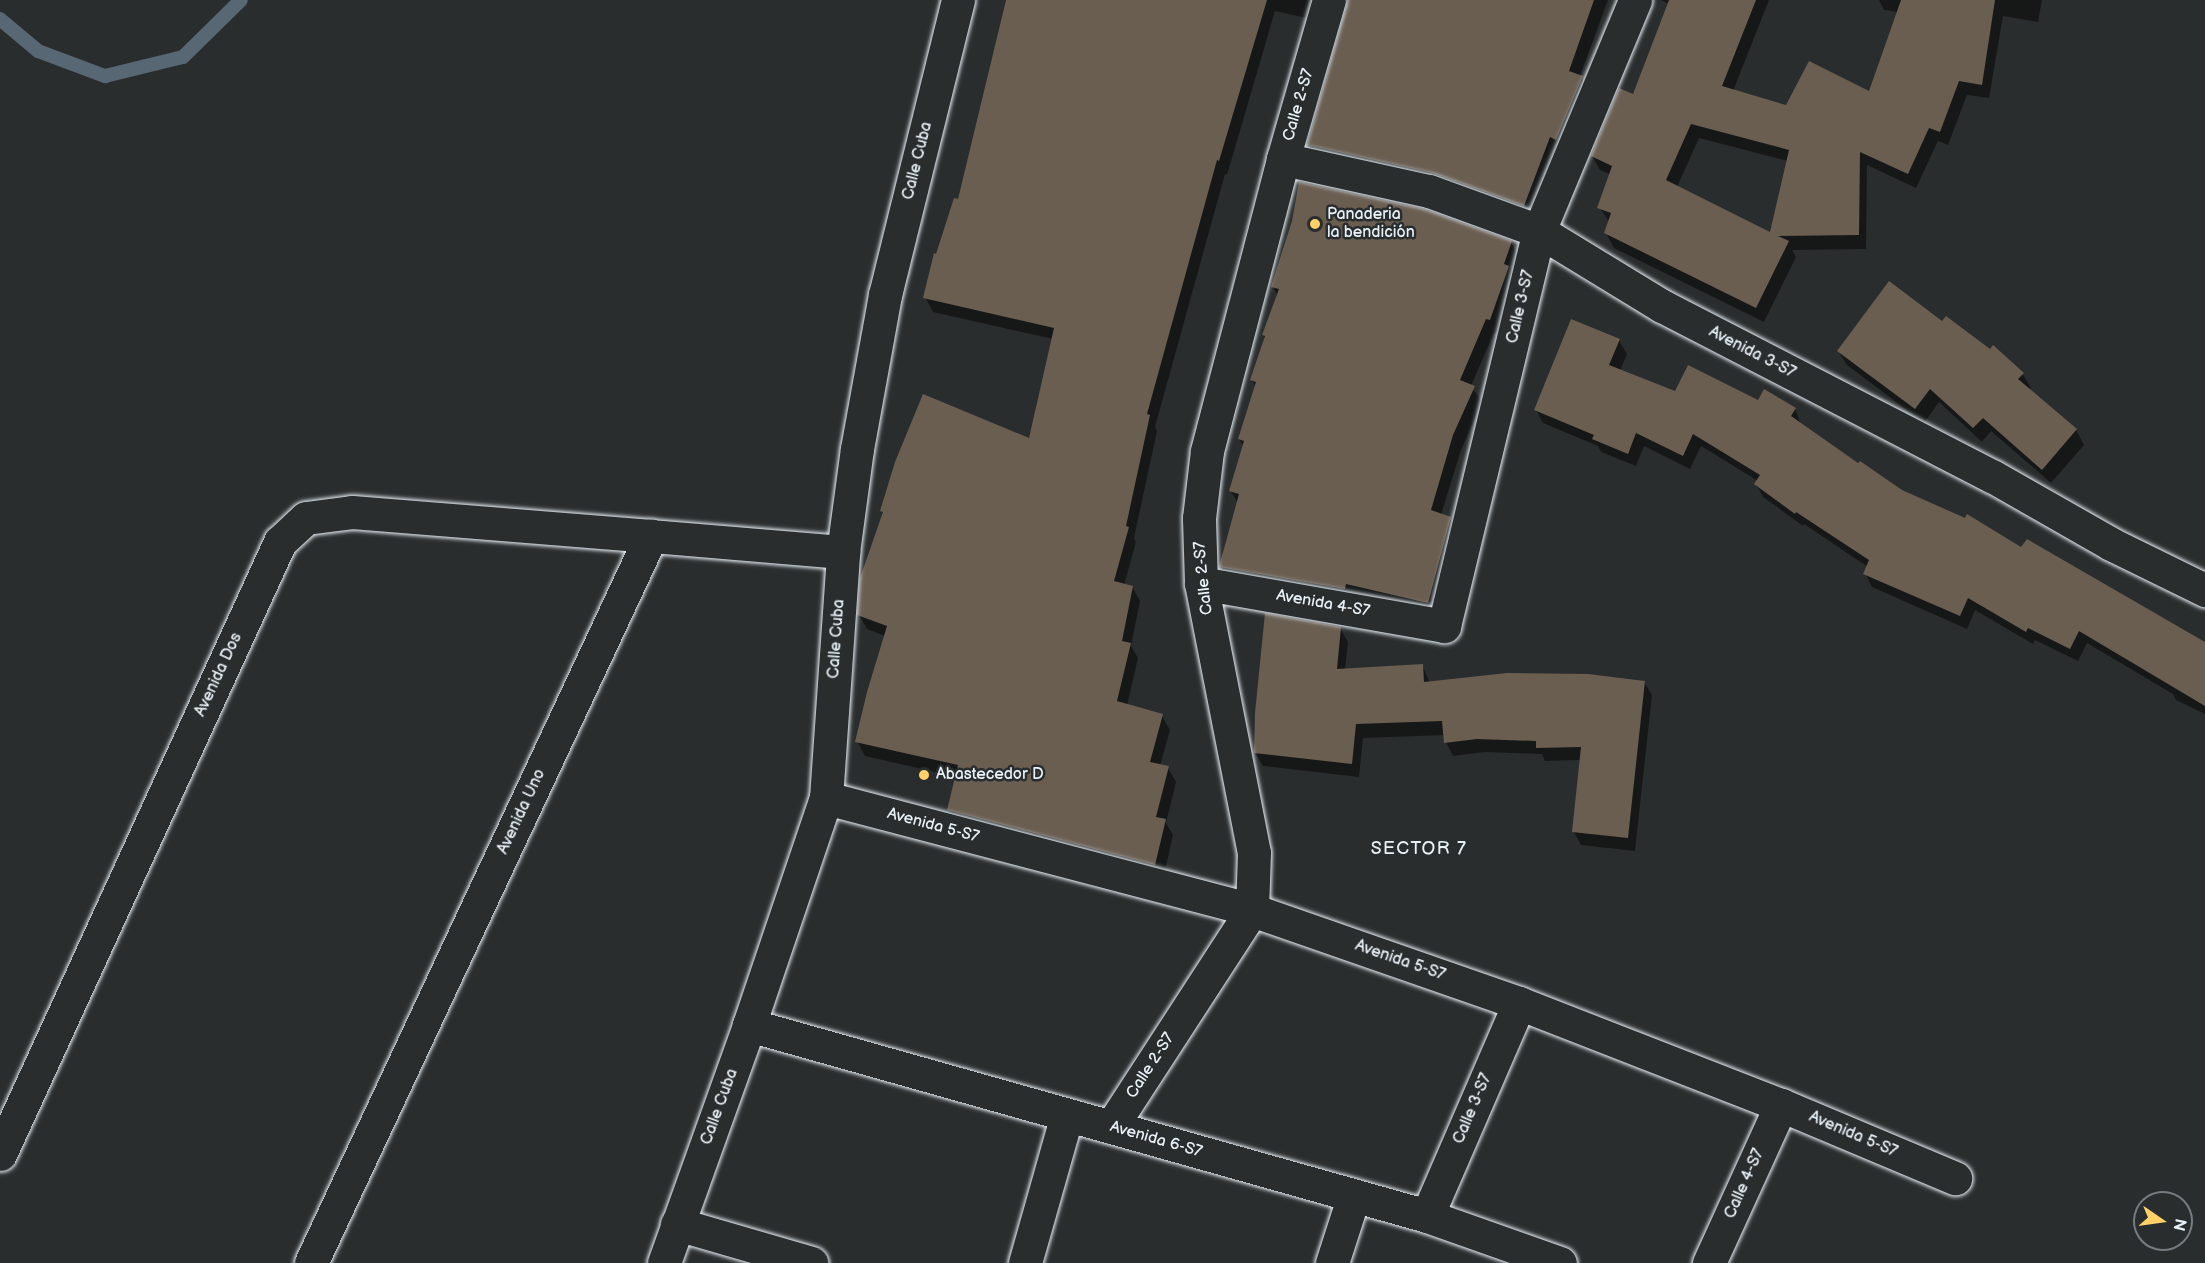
<!DOCTYPE html>
<html>
<head>
<meta charset="utf-8">
<style>
  body { margin:0 }
  #map { position:relative; width:2205px; height:1263px; overflow:hidden; background:#2a2d2e; font-family:"Balsamiq Sans",sans-serif }
  div>[style] { position:absolute }
  .shadow>* { inset:0; background:#0007 }
  .stream>* { height:14px; margin:-7px; padding:0 7px; transform-origin:7px; border-radius:7px; background:#586774 }
  .building>* { inset:0; background:#6a5e51 }
  .roads { filter:drop-shadow(0 0 2px #e8f1f8) drop-shadow(0 0 2px #e8f1f8) }
  .minor>* { height:33px; margin:-16.5px; padding:0 16.5px; transform-origin:16.5px; border-radius:16.5px; background:#2a2d2e }
  .dots>* { width:16px; height:16px; translate:-50% -50%; box-sizing:border-box; border:3px solid #2a2d2e; border-radius:50% }
  span { translate:-50% -50%; white-space:nowrap; text-align:center; line-height:1.15; -webkit-text-stroke:5px #2a2d2e; paint-order:stroke }
  .street-label { font-size:16px; color:#e8f1f8 }
  .poi-label { font-size:16px; color:#e8f1f8 }
  .left { translate:0 -50%; text-align:left }
  .neighbourhood-label { font-size:18px; color:#e8f1f8; letter-spacing:1.5px }
  .north { position:absolute; left:2133px; top:1191px; width:60px; height:60px; box-sizing:border-box; background:#2a2d2e; border:2px solid #767b7f; border-radius:50%; rotate:103deg; font-size:16px; font-weight:700; line-height:24px; text-align:center; color:#e8f1f8 }
  .north::after { content:''; display:block; margin:auto; width:21px; height:27px; background:#ffd166; clip-path:polygon(50% 0,100% 100%,50% 72%,0 100%) }
</style>
</head>
<body>
<div id="map">
  <div class="shadow">
    <div style="clip-path:polygon(1006px 0,1326px 0,1315px 20px,1275px 11px,1227px 175px,1225px 174px,1155px 427px,1157px 431px,1134px 538px,1136px 542px,1124px 585px,1132px 587px,1140px 601px,1131px 646px,1138px 658px,1127px 706px,1162px 716px,1170px 730px,1160px 766px,1168px 768px,1176px 782px,1166px 823px,1173px 835px,1163px 879px,957px 824px,948px 810px,957px 777px,865px 756px,857px 741px,885px 636px,867px 629px,859px 615px,884px 515px,881px 510px,1030px 440px,1053px 339px,933px 312px,925px 297px,937px 256px,959px 201px)"></div>
    <div style="clip-path:polygon(1349px 0,1608px 0,1580px 76px,1590px 92px,1532px 219px,1316px 159px,1308px 145px)"></div>
    <div style="clip-path:polygon(evenodd,1661px 0,1769px 0,1733px 91px,1787px 107px,1870px 93px,1898px 12px,1884px 10px,1879px 0,2042px 0,2038px 22px,2003px 16px,1989px 98px,1967px 95px,1948px 145px,1938px 141px,1916px 188px,1867px 165px,1866px 249px,1792px 250px,1796px 257px,1764px 322px,1614px 248px,1606px 233px,1610px 223px,1599px 207px,1611px 175px,1600px 170px,1592px 156px,1634px 96px,1669px 4px,1661px 0,1699px 138px,1788px 161px,1771px 234px,1677px 187px,1699px 138px)"></div>
    <div style="clip-path:polygon(1511px 242px,1519px 257px,1498px 334px,1494px 333px,1471px 386px,1482px 402px,1461px 450px,1441px 515px,1450px 518px,1458px 532px,1436px 617px,1229px 581px,1221px 567px,1238px 503px,1230px 490px,1244px 447px,1239px 439px,1256px 387px,1252px 380px,1265px 339px,1263px 335px,1278px 296px,1273px 287px)"></div>
    <div style="clip-path:polygon(1943px 323px,2022px 373px,2031px 388px,2029px 390px,2076px 430px,2084px 445px,2051px 483px,1991px 431px,1982px 442px,1939px 402px,1924px 423px,1847px 365px,1838px 351px)"></div>
    <div style="clip-path:polygon(1619px 340px,1627px 354px,1620px 371px,1676px 393px,1759px 402px,1795px 409px,1801px 425px,1859px 465px,1901px 491px,2205px 643px,2205px 714px,2176px 700px,2173px 694px,2087px 643px,2078px 661px,2035px 640px,2033px 644px,1975px 610px,1967px 629px,1872px 587px,1865px 573px,1868px 567px,1804px 524px,1803px 526px,1763px 497px,1756px 484px,1758px 481px,1701px 446px,1690px 469px,1644px 446px,1636px 466px,1601px 452px,1598px 446px,1543px 423px,1536px 410px)"></div>
    <div style="clip-path:polygon(1340px 628px,1348px 642px,1345px 670px,1422px 665px,1430px 683px,1644px 682px,1652px 695px,1635px 851px,1581px 845px,1574px 832px,1581px 760px,1545px 761px,1542px 754px,1485px 752px,1453px 756px,1446px 742px,1445px 735px,1363px 738px,1359px 777px,1263px 766px,1255px 753px)"></div>
  </div>
  <div class="stream">
    <div style="left:0;top:19px;width:50px;rotate:40.1deg"></div>
    <div style="left:38px;top:51px;width:72px;rotate:20.5deg"></div>
    <div style="left:105px;top:76px;width:80px;rotate:-13.7deg"></div>
    <div style="left:183px;top:57px;width:81px;rotate:-44.5deg"></div>
  </div>
  <div class="building">
    <div style="clip-path:polygon(1006px 0,1267px 0,1219px 161px,1217px 160px,1147px 414px,1150px 415px,1126px 526px,1129px 527px,1114px 581px,1133px 586px,1122px 641px,1131px 643px,1117px 701px,1163px 714px,1150px 762px,1169px 766px,1156px 817px,1166px 819px,1155px 865px,947px 810px,958px 765px,855px 742px,867px 692px,887px 626px,857px 615px,860px 578px,883px 512px,880px 511px,895px 462px,923px 394px,1029px 438px,1054px 328px,923px 298px,934px 253px,936px 254px,954px 198px,958px 199px)"></div>
    <div style="clip-path:polygon(1348px 0,1594px 0,1569px 71px,1583px 76px,1556px 140px,1550px 137px,1524px 206px,1433px 173px,1307px 145px)"></div>
    <div style="clip-path:polygon(evenodd,1669px 0,1756px 0,1722px 86px,1786px 105px,1809px 61px,1869px 91px,1901px 0,1995px 0,1982px 85px,1959px 81px,1940px 132px,1929px 128px,1908px 174px,1860px 152px,1859px 235px,1778px 236px,1789px 241px,1756px 308px,1604px 233px,1611px 213px,1597px 208px,1612px 166px,1591px 156px,1619px 88px,1633px 94px,1669px 0,1691px 124px,1789px 150px,1770px 232px,1666px 180px,1691px 124px)"></div>
    <div style="clip-path:polygon(1299px 182px,1424px 209px,1512px 241px,1504px 264px,1509px 266px,1490px 320px,1486px 319px,1460px 380px,1475px 386px,1453px 435px,1431px 510px,1451px 517px,1428px 603px,1346px 584px,1345px 589px,1219px 567px,1239px 494px,1229px 491px,1244px 441px,1238px 439px,1256px 382px,1250px 380px,1265px 336px,1262px 335px,1279px 289px,1271px 287px,1292px 221px)"></div>
    <div style="clip-path:polygon(1889px 281px,1942px 321px,1946px 316px,1990px 349px,1993px 345px,2024px 373px,2018px 379px,2077px 429px,2042px 470px,1983px 418px,1973px 428px,1930px 389px,1915px 409px,1837px 351px)"></div>
    <div style="clip-path:polygon(1571px 319px,1620px 339px,1609px 365px,1675px 391px,1688px 365px,1758px 400px,1764px 389px,1796px 408px,1791px 416px,1858px 463px,1860px 461px,1902px 490px,1965px 518px,1967px 514px,2021px 547px,2027px 539px,2205px 642px,2205px 706px,2079px 631px,2070px 649px,2028px 628px,2026px 632px,1968px 598px,1960px 616px,1863px 574px,1869px 560px,1796px 512px,1795px 514px,1754px 484px,1760px 475px,1693px 434px,1683px 456px,1636px 433px,1628px 454px,1592px 439px,1594px 435px,1534px 410px)"></div>
    <div style="clip-path:polygon(1265px 613px,1341px 627px,1337px 669px,1423px 664px,1424px 682px,1507px 673px,1588px 674px,1645px 681px,1628px 838px,1572px 832px,1581px 747px,1536px 748px,1536px 741px,1477px 739px,1444px 743px,1442px 721px,1356px 724px,1352px 764px,1254px 753px,1255px 713px)"></div>
  </div>
  <div class="roads">
    <div class="minor">
      <div style="left:1283px;top:159px;width:149px;rotate:12.4deg"></div>
      <div style="left:1429px;top:191px;width:117px;rotate:20deg"></div>
      <div style="left:1539px;top:231px;width:144px;rotate:31.4deg"></div>
      <div style="left:1662px;top:306px;width:371px;rotate:27.3deg"></div>
      <div style="left:1992px;top:476px;width:137px;rotate:29.7deg"></div>
      <div style="left:2111px;top:544px;width:105px;rotate:26.1deg"></div>
      <div style="left:1201px;top:583px;width:247px;rotate:10deg"></div>
      <div style="left:1444px;top:626px;width:406px;rotate:-76.5deg"></div>
      <div style="left:1539px;top:231px;width:250px;rotate:-67.4deg"></div>
      <div style="left:826px;top:798px;width:440px;rotate:14.7deg"></div>
      <div style="left:1252px;top:910px;width:283px;rotate:19.2deg"></div>
      <div style="left:1519px;top:1003px;width:281px;rotate:21.3deg"></div>
      <div style="left:1781px;top:1105px;width:189px;rotate:22.8deg"></div>
      <div style="left:749px;top:1025px;width:704px;rotate:15.73deg"></div>
      <div style="left:1427px;top:1216px;width:141px;rotate:19.5deg"></div>
      <div style="left:1111px;top:1127px;width:259px;rotate:-57deg"></div>
      <div style="left:1252px;top:910px;width:57px;rotate:-88deg"></div>
      <div style="left:1254px;top:853px;width:275px;rotate:-101.1deg"></div>
      <div style="left:1201px;top:583px;width:65px;rotate:-91.8deg"></div>
      <div style="left:1199px;top:518px;width:67px;rotate:-83.2deg"></div>
      <div style="left:1207px;top:451px;width:302px;rotate:-75.4deg"></div>
      <div style="left:1283px;top:159px;width:166px;rotate:-73.9deg"></div>
      <div style="left:0;top:1154px;width:673px;rotate:-65.42deg"></div>
      <div style="left:280px;top:542px;width:35px;rotate:-43deg"></div>
      <div style="left:306px;top:518px;width:46px;rotate:-7.4deg"></div>
      <div style="left:352px;top:512px;width:300px;rotate:4.6deg"></div>
      <div style="left:1427px;top:1216px;width:232px;rotate:-66.6deg"></div>
      <div style="left:677px;top:1224px;width:140px;rotate:16.2deg"></div>
      <div style="left:311px;top:1263px;width:803px;rotate:-64.94deg"></div>
      <div style="left:651px;top:536px;width:193px;rotate:4.8deg"></div>
      <div style="left:664px;top:1263px;width:253px;rotate:-70.3deg"></div>
      <div style="left:749px;top:1025px;width:240px;rotate:-71.3deg"></div>
      <div style="left:826px;top:798px;width:247px;rotate:-86deg"></div>
      <div style="left:843px;top:552px;width:104px;rotate:-82.3deg"></div>
      <div style="left:857px;top:449px;width:157px;rotate:-79.7deg"></div>
      <div style="left:885px;top:295px;width:304px;rotate:-76.1deg"></div>
      <div style="left:1025px;top:1263px;width:154px;rotate:-74.2deg"></div>
      <div style="left:1332px;top:1263px;width:71px;rotate:-72.1deg"></div>
      <div style="left:1709px;top:1263px;width:174px;rotate:-65.5deg"></div>
    </div>
  </div>
  <div class="dots">
    <div style="left:1315px;top:224px;background:#ffd166"></div>
    <div style="left:924px;top:775px;background:#ffd166"></div>
  </div>
  <div class="street-label">
    <span style="left:1299px;top:105px;rotate:-74deg">Calle 2-S7</span>
    <span style="left:918px;top:161px;rotate:-76deg">Calle Cuba</span>
    <span style="left:1521px;top:307px;rotate:-77deg">Calle 3-S7</span>
    <span style="left:1752px;top:353px;rotate:27deg">Avenida 3-S7</span>
    <span style="left:1204px;top:578px;rotate:-96deg">Calle 2-S7</span>
    <span style="left:1323px;top:604px;rotate:10deg">Avenida 4-S7</span>
    <span style="left:837px;top:639px;rotate:-86deg">Calle Cuba</span>
    <span style="left:219px;top:675px;rotate:-65deg">Avenida Dos</span>
    <span style="left:522px;top:812px;rotate:-65deg">Avenida Uno</span>
    <span style="left:933px;top:826px;rotate:15deg">Avenida 5-S7</span>
    <span style="left:1400px;top:961px;rotate:19deg">Avenida 5-S7</span>
    <span style="left:1151px;top:1066px;rotate:-57deg">Calle 2-S7</span>
    <span style="left:720px;top:1107px;rotate:-70deg">Calle Cuba</span>
    <span style="left:1473px;top:1109px;rotate:-67deg">Calle 3-S7</span>
    <span style="left:1853px;top:1135px;rotate:23deg">Avenida 5-S7</span>
    <span style="left:1156px;top:1140px;rotate:16deg">Avenida 6-S7</span>
    <span style="left:1745px;top:1184px;rotate:-66deg">Calle 4-S7</span>
  </div>
  <div class="poi-label">
    <span class="left" style="left:1327px;top:224px">Panaderia<br>la bendición</span>
    <span class="left" style="left:936px;top:775px">Abastecedor D</span>
  </div>
  <div class="neighbourhood-label">
    <span style="left:1419px;top:849px">SECTOR 7</span>
  </div>
  <div class="north">N</div>
</div>
</body>
</html>
